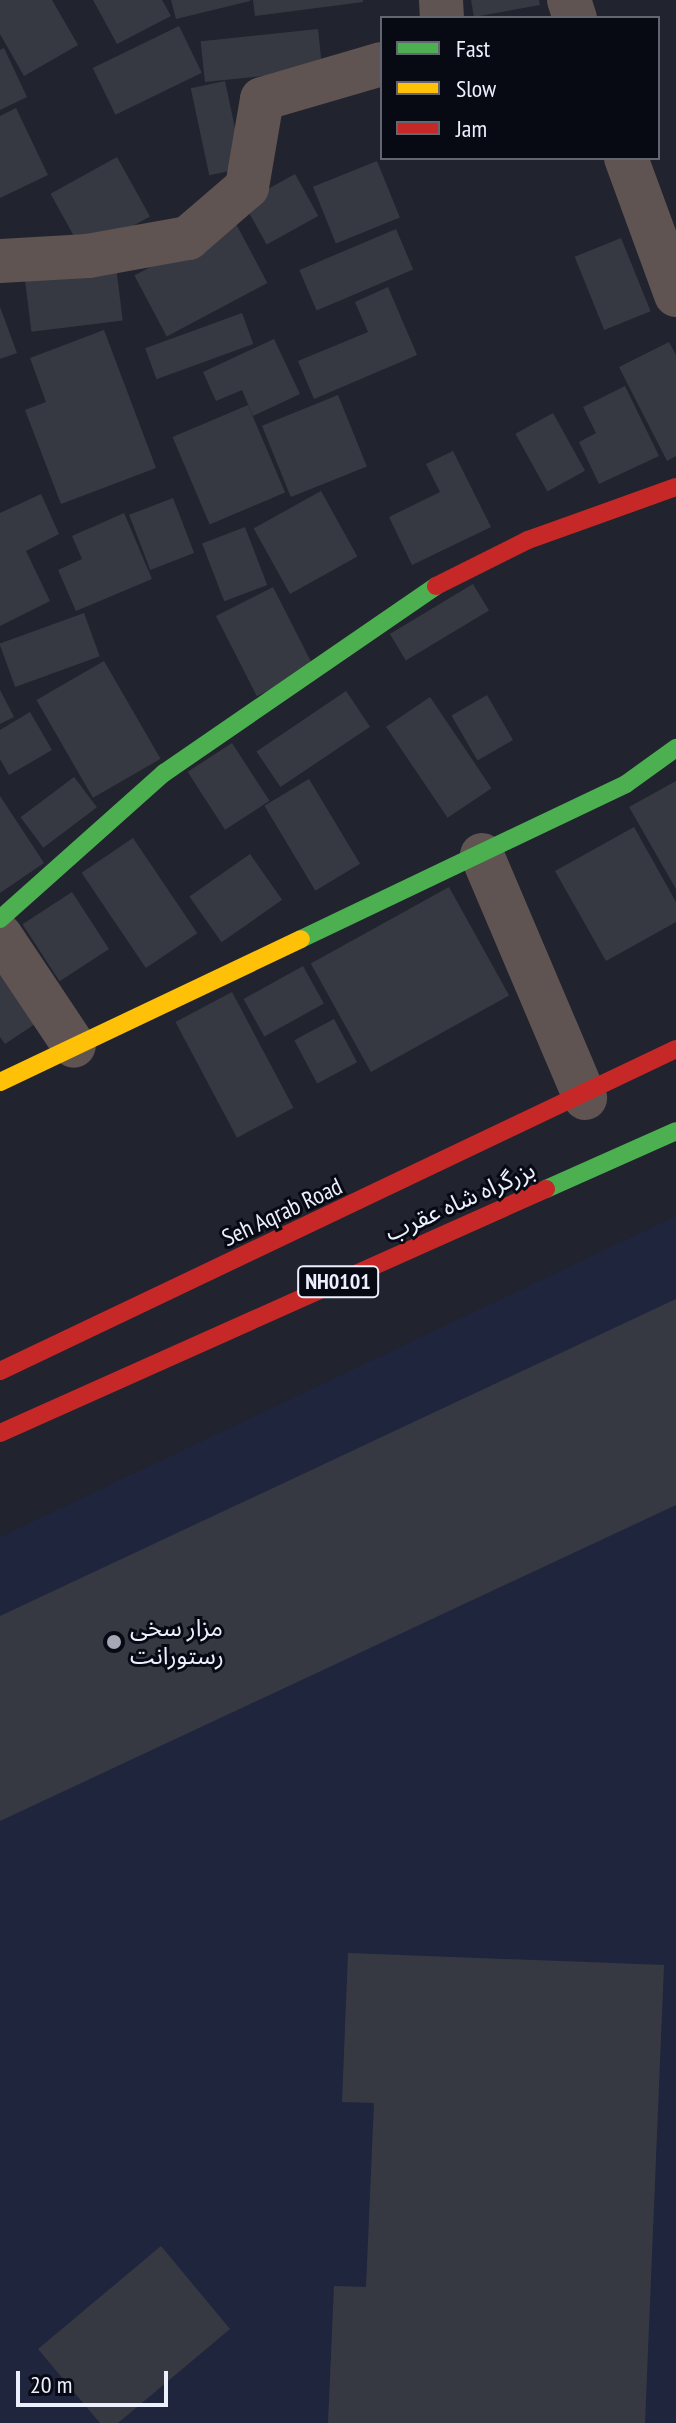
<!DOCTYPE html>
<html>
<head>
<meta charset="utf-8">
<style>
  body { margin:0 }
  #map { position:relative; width:676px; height:2423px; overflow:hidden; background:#21232e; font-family:"PT Sans Narrow","Noto Sans Arabic",sans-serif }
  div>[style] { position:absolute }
  .built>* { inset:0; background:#20253e }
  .building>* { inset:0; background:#373942; transform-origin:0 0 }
  .street>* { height:44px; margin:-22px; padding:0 22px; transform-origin:22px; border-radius:22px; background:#5f5452 }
  .fast>* { height:18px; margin:-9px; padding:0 9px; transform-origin:9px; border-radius:9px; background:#4caf50 }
  .slow>* { height:18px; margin:-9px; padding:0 9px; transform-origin:9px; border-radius:9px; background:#ffc107 }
  .jam>* { height:18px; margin:-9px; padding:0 9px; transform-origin:9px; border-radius:9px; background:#c62828 }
  .dots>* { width:22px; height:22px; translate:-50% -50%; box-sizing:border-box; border:4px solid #080a13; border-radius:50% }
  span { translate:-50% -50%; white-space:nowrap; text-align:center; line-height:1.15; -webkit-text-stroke:6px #080a13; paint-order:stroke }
  .shield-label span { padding:2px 6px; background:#080a13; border:2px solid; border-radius:6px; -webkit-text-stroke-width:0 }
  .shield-label { font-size:22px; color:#eceffe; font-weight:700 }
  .street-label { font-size:24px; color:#eceffe }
  .poi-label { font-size:24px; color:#eceffe }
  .left { translate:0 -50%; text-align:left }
  .legend { position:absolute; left:380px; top:16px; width:280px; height:144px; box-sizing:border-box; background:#080a13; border:2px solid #636671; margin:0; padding:10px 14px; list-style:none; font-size:24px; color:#eceffe }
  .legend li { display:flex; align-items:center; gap:16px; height:40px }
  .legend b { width:40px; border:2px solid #636671 }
  .scale { position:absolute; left:16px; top:2371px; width:152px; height:36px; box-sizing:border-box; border:4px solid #eceffe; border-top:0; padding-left:10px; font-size:24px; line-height:28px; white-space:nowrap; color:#eceffe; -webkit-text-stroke:6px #080a13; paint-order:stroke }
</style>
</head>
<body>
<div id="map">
  <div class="built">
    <div style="clip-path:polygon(676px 1216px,676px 2423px,0 2423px,0 1537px)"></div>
  </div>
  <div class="building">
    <div style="clip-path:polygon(0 0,52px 0,78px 45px,24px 76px,0 34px)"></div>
    <div style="clip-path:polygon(93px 0,162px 0,171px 16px,117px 44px)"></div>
    <div style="clip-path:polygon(171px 0,250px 0,250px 1px,176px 19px)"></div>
    <div style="clip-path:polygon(253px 0,363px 0,363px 2px,255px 16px)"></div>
    <div style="clip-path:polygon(471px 0,539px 0,540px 5px,474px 17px)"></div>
    <div style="left:179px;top:26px;width:52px;height:96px;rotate:64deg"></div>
    <div style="left:318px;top:29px;width:41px;height:118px;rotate:84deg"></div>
    <div style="clip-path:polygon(4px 48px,27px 97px,0 110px,0 50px)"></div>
    <div style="left:225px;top:81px;width:89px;height:35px;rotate:78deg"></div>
    <div style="clip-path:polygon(16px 108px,48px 175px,0 198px,0 116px)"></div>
    <div style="left:117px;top:157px;width:68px;height:76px;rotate:61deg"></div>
    <div style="left:377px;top:161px;width:61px;height:69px;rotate:68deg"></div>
    <div style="left:295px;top:174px;width:48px;height:59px;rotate:61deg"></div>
    <div style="left:235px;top:222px;width:69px;height:114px;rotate:62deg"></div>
    <div style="left:396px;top:229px;width:44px;height:105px;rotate:67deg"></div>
    <div style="left:621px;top:238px;width:79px;height:50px;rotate:68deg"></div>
    <div style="left:116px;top:266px;width:55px;height:92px;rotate:83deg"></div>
    <div style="clip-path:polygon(388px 287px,417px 355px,314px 399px,298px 361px,368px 332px,355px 302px)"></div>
    <div style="clip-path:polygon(0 307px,17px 353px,0 359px)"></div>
    <div style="left:242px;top:313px;width:33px;height:103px;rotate:70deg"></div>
    <div style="clip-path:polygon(104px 330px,156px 468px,61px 504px,25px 410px,46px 402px,30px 358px)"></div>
    <div style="clip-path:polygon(274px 339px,300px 394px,253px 416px,242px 390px,216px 401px,203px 372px)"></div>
    <div style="clip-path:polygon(669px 342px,676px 355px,676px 456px,667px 461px,619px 367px)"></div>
    <div style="clip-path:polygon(625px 386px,659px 456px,599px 484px,579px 442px,596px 433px,583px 407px)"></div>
    <div style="left:338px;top:395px;width:77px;height:82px;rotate:68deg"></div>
    <div style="left:248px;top:405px;width:95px;height:82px;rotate:67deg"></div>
    <div style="left:553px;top:413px;width:66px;height:43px;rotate:61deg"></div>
    <div style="clip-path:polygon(453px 451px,491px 527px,412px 565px,389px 517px,440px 492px,426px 464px)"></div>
    <div style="left:321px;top:491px;width:75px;height:77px;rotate:61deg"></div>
    <div style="clip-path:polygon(41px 494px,59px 534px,26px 551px,50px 601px,0 626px,0 513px)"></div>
    <div style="left:173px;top:498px;width:59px;height:47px;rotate:69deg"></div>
    <div style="clip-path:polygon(124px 513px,152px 579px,76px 611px,58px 570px,82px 559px,72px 536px)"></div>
    <div style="left:245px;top:527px;width:62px;height:46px;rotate:69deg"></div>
    <div style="left:473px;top:584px;width:31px;height:97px;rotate:59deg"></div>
    <div style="left:273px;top:587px;width:90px;height:64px;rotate:63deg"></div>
    <div style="left:84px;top:613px;width:46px;height:90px;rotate:70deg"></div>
    <div style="left:104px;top:661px;width:113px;height:78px;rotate:60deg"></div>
    <div style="clip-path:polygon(0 690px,14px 717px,0 724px)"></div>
    <div style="left:346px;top:691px;width:43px;height:108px;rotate:56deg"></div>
    <div style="left:487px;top:695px;width:52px;height:41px;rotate:60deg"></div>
    <div style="left:430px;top:697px;width:110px;height:53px;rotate:56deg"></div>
    <div style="clip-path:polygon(30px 712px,52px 750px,9px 775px,0 759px,0 730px)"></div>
    <div style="left:232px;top:743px;width:69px;height:53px;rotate:57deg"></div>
    <div style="left:74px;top:777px;width:38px;height:67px;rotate:53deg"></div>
    <div style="left:309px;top:779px;width:99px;height:52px;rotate:59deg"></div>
    <div style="clip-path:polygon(676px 781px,676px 889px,629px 807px)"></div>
    <div style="clip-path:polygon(0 796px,44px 863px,0 893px)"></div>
    <div style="clip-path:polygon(634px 827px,676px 902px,676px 922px,606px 961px,555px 871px)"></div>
    <div style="left:133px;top:838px;width:115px;height:62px;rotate:56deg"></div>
    <div style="left:250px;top:854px;width:56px;height:74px;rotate:55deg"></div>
    <div style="left:449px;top:887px;width:124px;height:158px;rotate:61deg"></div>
    <div style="left:72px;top:892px;width:68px;height:59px;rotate:57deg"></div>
    <div style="left:303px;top:966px;width:43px;height:68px;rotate:61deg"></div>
    <div style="clip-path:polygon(0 970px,35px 1024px,5px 1044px,0 1037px)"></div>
    <div style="left:232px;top:992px;width:131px;height:64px;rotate:62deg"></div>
    <div style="left:334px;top:1019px;width:49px;height:45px;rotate:62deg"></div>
    <div style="clip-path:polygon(676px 1299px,676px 1505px,0 1821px,0 1616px)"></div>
    <div style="clip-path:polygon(348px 1953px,664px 1965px,645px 2423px,328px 2423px,334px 2286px,366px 2287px,374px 2103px,342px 2102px)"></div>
    <div style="clip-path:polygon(161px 2246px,230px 2329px,118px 2423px,100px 2423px,38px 2349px)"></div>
  </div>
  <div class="street">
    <div style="left:441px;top:0;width:18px;rotate:87deg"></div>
    <div style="left:569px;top:0;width:19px;rotate:72deg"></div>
    <div style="left:626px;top:158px;width:146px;rotate:69.9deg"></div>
    <div style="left:0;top:261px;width:88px;rotate:-3.3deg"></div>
    <div style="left:88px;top:256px;width:102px;rotate:-10.2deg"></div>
    <div style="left:188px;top:238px;width:78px;rotate:-40.8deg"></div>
    <div style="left:247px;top:187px;width:89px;rotate:-80.3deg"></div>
    <div style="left:262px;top:99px;width:125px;rotate:-16.3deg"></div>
    <div style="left:482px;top:855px;width:264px;rotate:67deg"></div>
    <div style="left:0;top:935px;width:133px;rotate:56.3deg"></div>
  </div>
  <div class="fast">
    <div style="left:0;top:919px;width:220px;rotate:-41.7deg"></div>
    <div style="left:164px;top:773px;width:330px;rotate:-34.5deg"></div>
    <div style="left:301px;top:939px;width:360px;rotate:-25.5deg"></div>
    <div style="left:626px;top:784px;width:62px;rotate:-35.8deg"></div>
    <div style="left:546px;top:1189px;width:142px;rotate:-24deg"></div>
  </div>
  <div class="slow">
    <div style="left:0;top:1082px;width:333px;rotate:-25.4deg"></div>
  </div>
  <div class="jam">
    <div style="left:436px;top:586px;width:103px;rotate:-26.6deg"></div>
    <div style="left:528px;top:540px;width:157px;rotate:-19.7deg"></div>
    <div style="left:0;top:1371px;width:749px;rotate:-25.47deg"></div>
    <div style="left:0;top:1433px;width:598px;rotate:-24.08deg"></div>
  </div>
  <div class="dots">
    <div style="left:114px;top:1642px;background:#a5a8b5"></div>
  </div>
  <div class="shield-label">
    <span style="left:338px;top:1282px">NH0101</span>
  </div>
  <div class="street-label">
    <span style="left:460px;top:1201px;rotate:-24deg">بزرگراه شاه عقرب</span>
    <span style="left:282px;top:1212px;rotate:-25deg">Seh Aqrab Road</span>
  </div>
  <div class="poi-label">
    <span class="left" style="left:130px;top:1642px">مزار سخی<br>رستورانت</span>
  </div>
  <ul class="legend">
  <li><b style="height:10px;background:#4caf50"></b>Fast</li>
  <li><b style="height:10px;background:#ffc107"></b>Slow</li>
  <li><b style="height:10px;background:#c62828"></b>Jam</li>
  </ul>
  <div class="scale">20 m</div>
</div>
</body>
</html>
